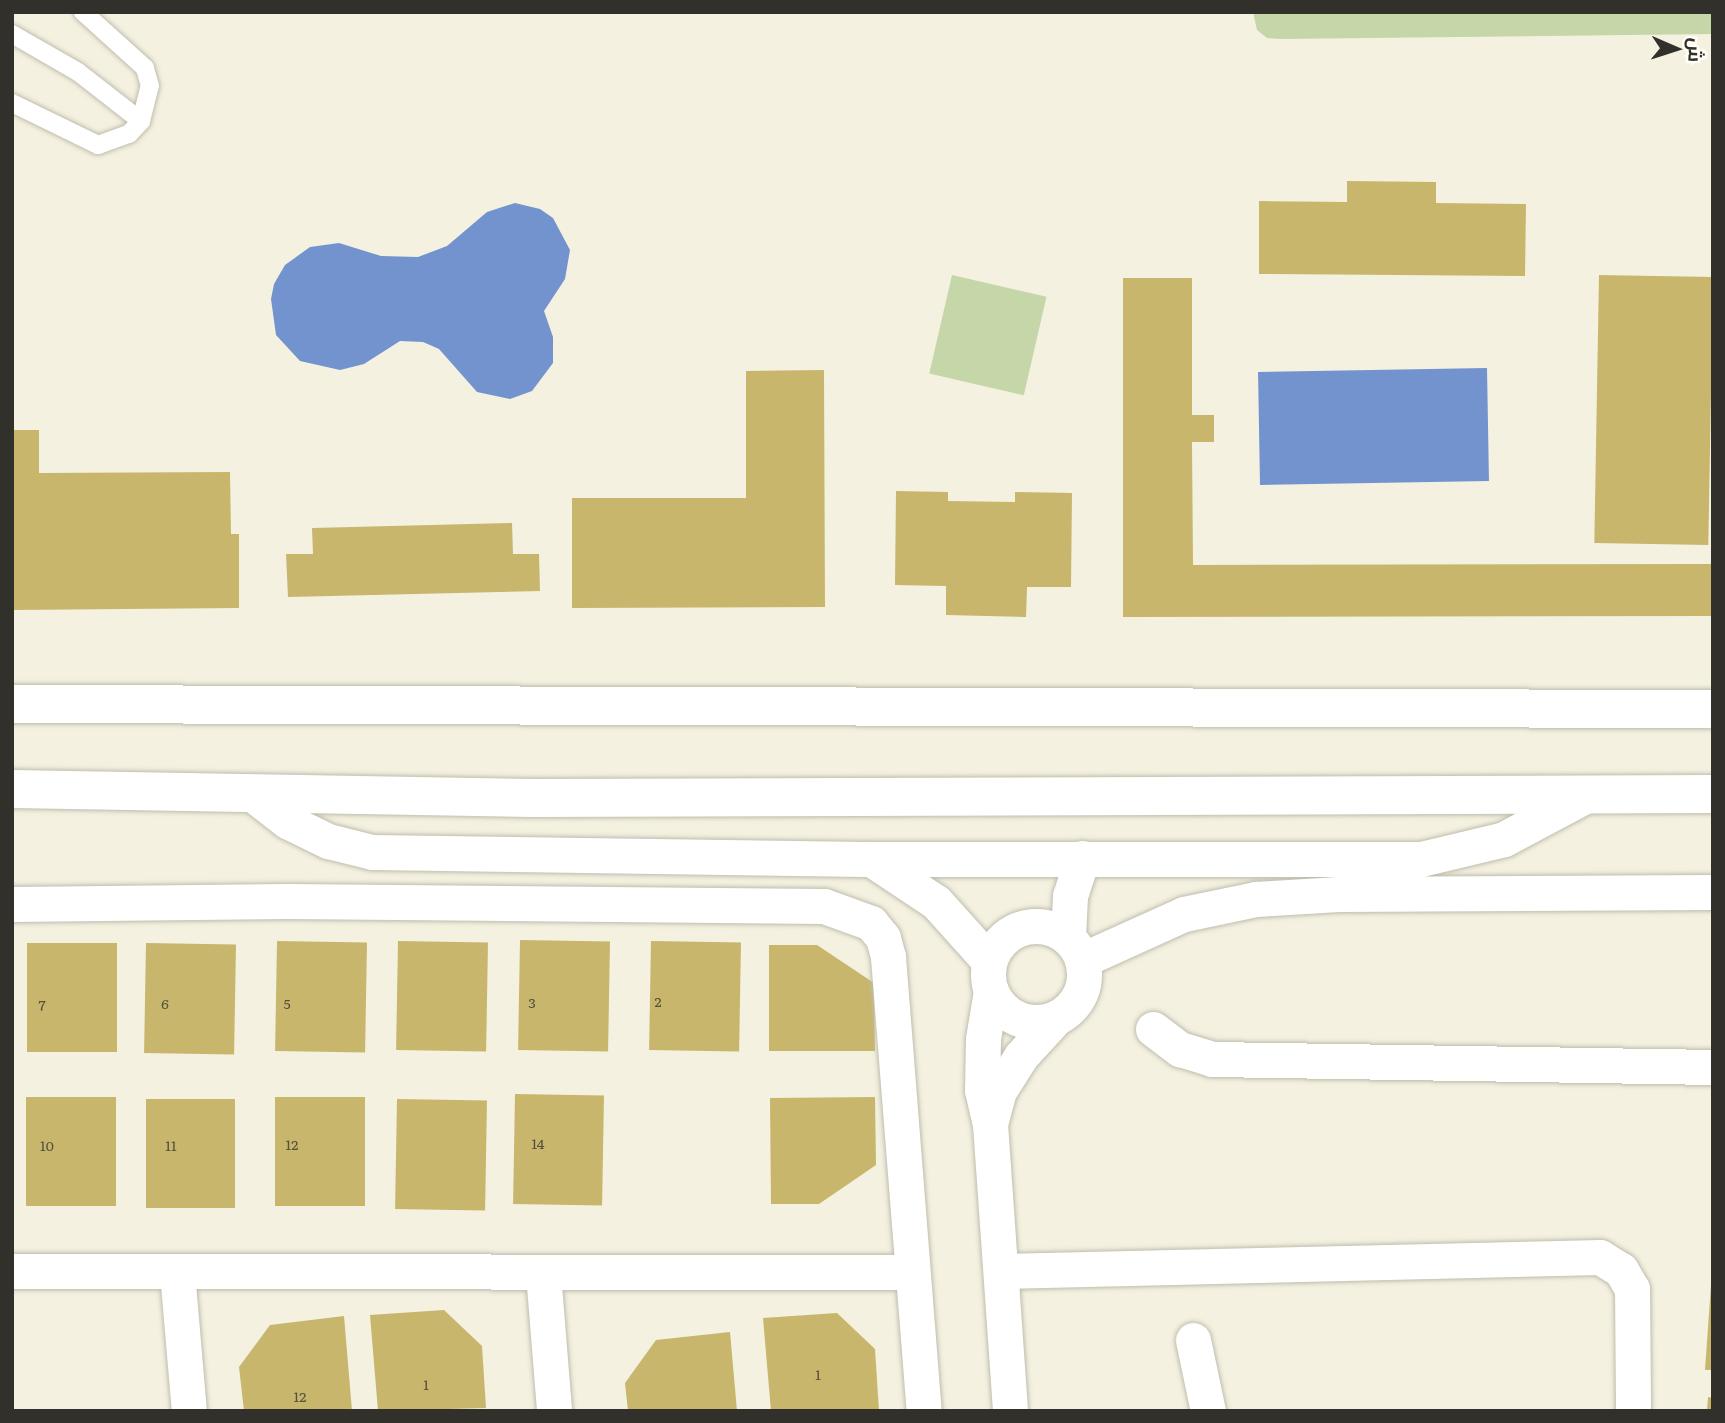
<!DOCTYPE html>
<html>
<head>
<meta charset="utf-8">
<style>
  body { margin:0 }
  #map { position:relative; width:1725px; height:1423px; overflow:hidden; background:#f4f1e0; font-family:Literata,Cairo,serif }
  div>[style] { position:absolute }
  .green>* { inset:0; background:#c5d6a9; transform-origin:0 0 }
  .water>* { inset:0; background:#7393cf; transform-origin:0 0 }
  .building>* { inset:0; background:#c7b66c; transform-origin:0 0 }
  .roads { filter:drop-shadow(0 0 2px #c0bdad) drop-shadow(0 0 2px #c0bdad) }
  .lane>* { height:18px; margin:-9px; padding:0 9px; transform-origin:9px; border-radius:9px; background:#fff }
  .street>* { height:35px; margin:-17.5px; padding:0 17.5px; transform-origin:17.5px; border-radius:17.5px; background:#fff }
  .street>.ring { margin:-17.5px; padding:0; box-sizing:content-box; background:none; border:35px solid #fff; border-radius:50% }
  .secondary>* { height:38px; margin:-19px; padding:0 19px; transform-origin:19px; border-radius:19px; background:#fff }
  span { translate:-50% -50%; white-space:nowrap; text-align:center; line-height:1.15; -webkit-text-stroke:6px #fffef7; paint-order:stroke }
  .number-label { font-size:14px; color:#56523a }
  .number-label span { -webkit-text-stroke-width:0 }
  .frame { position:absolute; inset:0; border:14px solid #31302a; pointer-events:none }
  .north { position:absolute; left:1641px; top:14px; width:70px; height:70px; -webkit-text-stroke:5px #fffef7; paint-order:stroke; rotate:93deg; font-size:19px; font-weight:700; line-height:28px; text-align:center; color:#31302a }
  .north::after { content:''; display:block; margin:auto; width:24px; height:32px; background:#31302a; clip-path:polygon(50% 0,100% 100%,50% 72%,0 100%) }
</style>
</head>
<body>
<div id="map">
  <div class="green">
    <div style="clip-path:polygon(1253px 12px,1713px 12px,1713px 34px,1280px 39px,1267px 38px,1257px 30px)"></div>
    <div style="left:952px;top:275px;width:97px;height:101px;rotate:13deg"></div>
  </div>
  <div class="water">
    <div style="clip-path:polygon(515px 203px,540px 209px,553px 218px,570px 250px,565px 279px,544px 311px,553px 337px,553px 363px,532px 391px,510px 399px,477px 392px,439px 349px,423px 342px,400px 341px,364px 364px,340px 370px,300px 361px,276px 335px,271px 299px,274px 284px,285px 265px,310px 247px,339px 243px,381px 256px,418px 257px,447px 246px,487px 212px)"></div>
    <div style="left:1487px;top:368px;width:113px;height:229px;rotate:89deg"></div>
  </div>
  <div class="building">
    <div style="clip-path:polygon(1347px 181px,1436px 182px,1436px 203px,1526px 204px,1525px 276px,1259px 274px,1259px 201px,1347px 202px)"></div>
    <div style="left:1599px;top:275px;width:114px;height:268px;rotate:1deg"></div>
    <div style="clip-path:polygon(1123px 278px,1192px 278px,1192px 415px,1214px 415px,1214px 442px,1192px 442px,1193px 565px,1713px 564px,1713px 616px,1123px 617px)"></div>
    <div style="clip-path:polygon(824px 370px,825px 607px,572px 608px,572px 498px,746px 498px,746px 371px)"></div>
    <div style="clip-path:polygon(12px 430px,39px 430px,39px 473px,230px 472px,231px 534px,239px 534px,239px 608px,12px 610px)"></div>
    <div style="clip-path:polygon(896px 491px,948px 492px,948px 501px,1015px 502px,1015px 492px,1072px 493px,1071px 587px,1027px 587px,1026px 617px,946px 615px,946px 586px,895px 585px)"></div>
    <div style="clip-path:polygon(512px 523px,513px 554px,539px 554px,540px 591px,288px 597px,286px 554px,313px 554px,312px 528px)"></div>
    <div style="left:520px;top:940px;width:90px;height:110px;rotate:1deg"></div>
    <div style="left:277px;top:941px;width:90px;height:110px;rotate:1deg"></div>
    <div style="left:398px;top:941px;width:90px;height:109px;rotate:1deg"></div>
    <div style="left:651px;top:941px;width:90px;height:109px;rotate:1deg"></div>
    <div style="left:27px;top:943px;width:90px;height:109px"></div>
    <div style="left:146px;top:943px;width:90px;height:110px;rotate:1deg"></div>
    <div style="clip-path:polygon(769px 945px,817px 945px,874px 983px,875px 1051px,769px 1051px)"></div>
    <div style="left:515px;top:1094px;width:89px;height:110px;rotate:1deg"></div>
    <div style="left:26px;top:1097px;width:90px;height:109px"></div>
    <div style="left:275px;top:1097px;width:90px;height:109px"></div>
    <div style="clip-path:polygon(875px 1097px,876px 1165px,819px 1204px,771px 1204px,770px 1098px)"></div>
    <div style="left:146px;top:1099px;width:89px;height:109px"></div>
    <div style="left:397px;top:1099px;width:90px;height:110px;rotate:1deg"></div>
    <div style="clip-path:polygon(1711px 1285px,1713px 1285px,1713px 1370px,1705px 1370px)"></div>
    <div style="clip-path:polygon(444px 1310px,482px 1346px,486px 1408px,378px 1411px,370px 1315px)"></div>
    <div style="clip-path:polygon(837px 1313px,875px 1349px,879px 1411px,771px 1411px,763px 1318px)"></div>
    <div style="clip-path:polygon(344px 1316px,352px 1411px,244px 1411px,239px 1367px,270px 1325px)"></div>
    <div style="clip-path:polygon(730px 1332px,737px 1411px,628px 1411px,625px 1383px,656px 1340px)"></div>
    <div style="clip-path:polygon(1708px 1397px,1713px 1398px,1713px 1411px,1707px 1411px)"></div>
  </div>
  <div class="roads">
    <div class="lane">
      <div style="left:12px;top:34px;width:76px;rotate:29.9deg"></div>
      <div style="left:78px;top:72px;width:80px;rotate:37.9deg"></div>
      <div style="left:12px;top:103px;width:96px;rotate:26deg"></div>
      <div style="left:98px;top:145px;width:33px;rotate:-20deg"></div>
      <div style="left:129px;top:134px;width:18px;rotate:-47deg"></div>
      <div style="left:141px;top:121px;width:36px;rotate:-76deg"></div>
      <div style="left:150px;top:86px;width:19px;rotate:-106deg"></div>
      <div style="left:145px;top:68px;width:84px;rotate:-137.9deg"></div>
    </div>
    <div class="street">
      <div style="left:251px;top:793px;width:46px;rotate:37.9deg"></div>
      <div style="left:287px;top:821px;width:46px;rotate:26deg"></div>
      <div style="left:328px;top:841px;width:45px;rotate:14deg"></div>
      <div style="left:372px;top:852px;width:499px;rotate:0.8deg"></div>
      <div style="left:871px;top:859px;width:550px"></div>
      <div style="left:1421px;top:859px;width:85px;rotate:-13.5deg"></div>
      <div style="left:1504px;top:839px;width:92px;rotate:-28deg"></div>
      <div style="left:871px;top:859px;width:78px;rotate:33.5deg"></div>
      <div style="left:936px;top:902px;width:79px;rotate:48.1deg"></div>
      <div style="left:12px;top:904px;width:275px;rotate:-0.6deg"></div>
      <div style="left:287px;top:901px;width:537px;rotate:0.53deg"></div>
      <div style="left:824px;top:906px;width:50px;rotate:19.9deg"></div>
      <div style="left:871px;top:923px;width:19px;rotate:51deg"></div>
      <div style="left:883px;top:938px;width:20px;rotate:75deg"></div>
      <div style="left:888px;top:957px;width:455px;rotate:85.5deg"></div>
      <div class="ring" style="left:988px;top:926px;width:61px;height:61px"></div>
      <div style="left:1068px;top:937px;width:41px;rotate:-87.2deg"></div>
      <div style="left:1070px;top:896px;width:40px;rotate:-72deg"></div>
      <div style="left:1082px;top:960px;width:112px;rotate:-24.3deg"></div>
      <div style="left:1184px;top:914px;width:74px;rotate:-11.8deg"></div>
      <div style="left:1256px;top:899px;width:82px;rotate:-3.5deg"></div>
      <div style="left:1338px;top:894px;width:375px;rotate:-0.3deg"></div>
      <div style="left:991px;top:991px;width:49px;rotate:99.5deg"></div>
      <div style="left:983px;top:1039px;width:51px;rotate:91.1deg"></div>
      <div style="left:982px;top:1090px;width:35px;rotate:77deg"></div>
      <div style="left:990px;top:1124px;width:288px;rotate:86deg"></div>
      <div style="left:1153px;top:1029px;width:34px;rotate:37deg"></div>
      <div style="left:1180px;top:1049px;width:34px;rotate:17deg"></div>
      <div style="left:1212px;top:1059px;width:501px;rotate:0.91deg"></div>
      <div style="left:990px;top:1124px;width:34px;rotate:-75deg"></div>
      <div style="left:999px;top:1091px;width:41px;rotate:-57.8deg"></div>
      <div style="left:1021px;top:1056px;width:49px;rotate:-47.5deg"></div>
      <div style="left:12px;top:1271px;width:899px;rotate:0.06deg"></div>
      <div style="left:1001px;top:1271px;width:599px;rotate:-1.34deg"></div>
      <div style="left:1600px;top:1257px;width:25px;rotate:32deg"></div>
      <div style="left:1621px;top:1270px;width:22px;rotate:60deg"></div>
      <div style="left:1632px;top:1289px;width:122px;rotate:89.5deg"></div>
      <div style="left:177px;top:1272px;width:140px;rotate:85.1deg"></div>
      <div style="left:543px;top:1273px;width:138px;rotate:85.4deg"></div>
      <div style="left:1193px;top:1340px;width:73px;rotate:78.1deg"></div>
    </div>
    <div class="secondary">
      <div style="left:12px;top:704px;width:1701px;rotate:0.17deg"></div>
      <div style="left:12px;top:789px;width:520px;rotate:0.99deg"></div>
      <div style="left:532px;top:798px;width:1181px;rotate:-0.19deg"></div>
    </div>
  </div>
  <div class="number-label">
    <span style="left:658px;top:1001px">2</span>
    <span style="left:532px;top:1002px">3</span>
    <span style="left:165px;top:1003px">6</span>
    <span style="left:287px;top:1003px">5</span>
    <span style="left:42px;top:1004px">7</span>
    <span style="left:538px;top:1143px">14</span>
    <span style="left:292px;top:1144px">12</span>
    <span style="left:47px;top:1145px">10</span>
    <span style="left:171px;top:1145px">11</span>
    <span style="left:818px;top:1374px">1</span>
    <span style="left:426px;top:1384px">1</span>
    <span style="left:300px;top:1396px">12</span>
  </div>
  <div class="frame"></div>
  <div class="north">ش</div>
</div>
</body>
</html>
